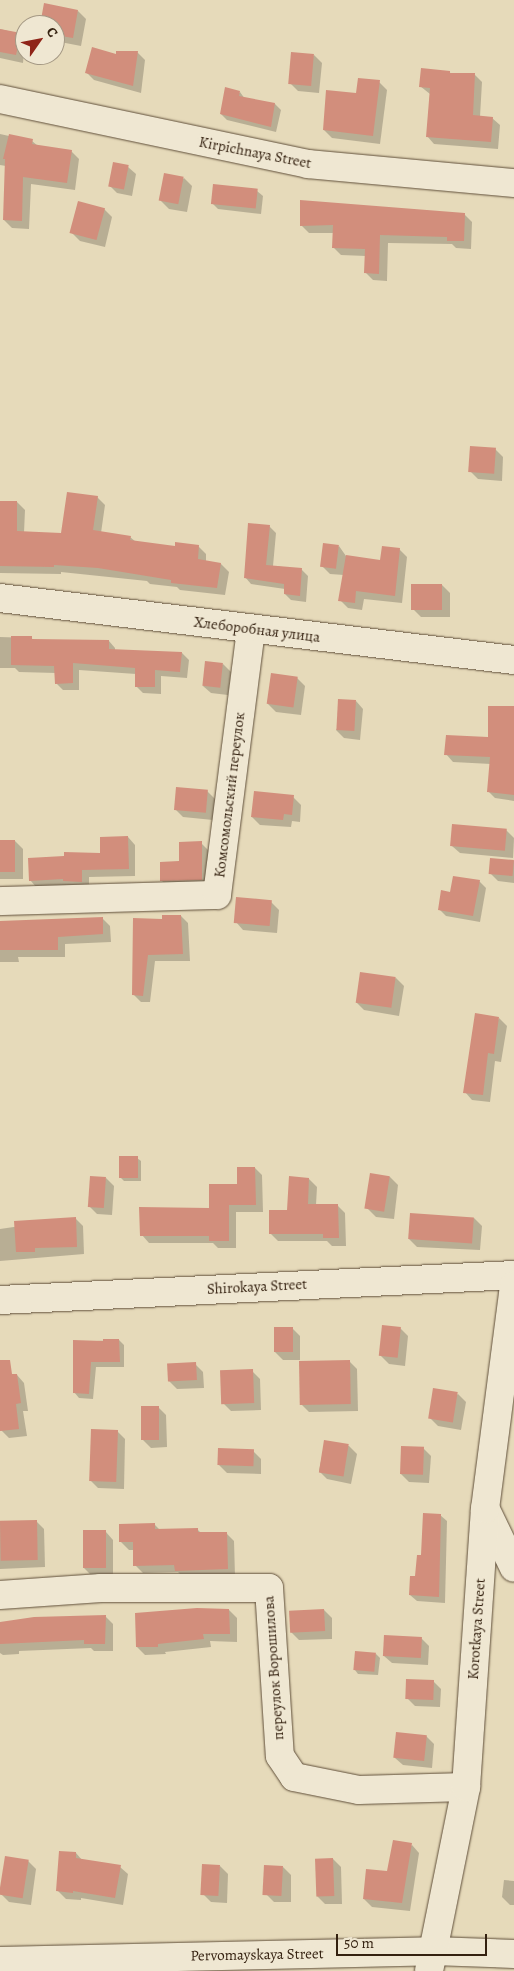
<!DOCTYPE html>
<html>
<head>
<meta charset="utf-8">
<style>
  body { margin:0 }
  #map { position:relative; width:514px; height:1971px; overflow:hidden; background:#e6daba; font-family:Alegreya,serif }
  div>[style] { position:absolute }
  .shadow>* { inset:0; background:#0003 }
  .building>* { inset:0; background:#d28e7c; transform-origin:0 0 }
  .roads { filter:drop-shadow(0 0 1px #604f3a) drop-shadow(0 0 1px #604f3a) }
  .minor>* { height:28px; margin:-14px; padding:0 14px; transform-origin:14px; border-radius:14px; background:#efe7d2 }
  span { translate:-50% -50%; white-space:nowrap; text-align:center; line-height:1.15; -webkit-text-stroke:4.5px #efe7d2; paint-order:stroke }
  .street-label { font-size:15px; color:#342110 }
  .north { position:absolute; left:15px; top:15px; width:50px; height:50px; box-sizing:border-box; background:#efe7d2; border:1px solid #a49884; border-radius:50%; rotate:57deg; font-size:14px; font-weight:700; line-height:20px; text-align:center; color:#342110 }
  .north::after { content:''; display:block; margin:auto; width:18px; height:22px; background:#8f2418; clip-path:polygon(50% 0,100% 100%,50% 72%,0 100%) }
  .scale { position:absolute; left:336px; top:1934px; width:151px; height:22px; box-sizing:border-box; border:2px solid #342110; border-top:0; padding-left:6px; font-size:15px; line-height:18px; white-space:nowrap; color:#342110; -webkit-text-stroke:4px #efe7d2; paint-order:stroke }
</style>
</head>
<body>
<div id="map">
  <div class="shadow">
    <div style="clip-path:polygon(78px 11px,86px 19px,81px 46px,55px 41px,55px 25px,41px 25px)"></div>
    <div style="clip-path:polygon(0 29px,20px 34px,25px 39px,23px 63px,0 58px)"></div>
    <div style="clip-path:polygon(137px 52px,145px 60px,141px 93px,94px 80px,86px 72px,117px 56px)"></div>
    <div style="clip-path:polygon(314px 55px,322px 63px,319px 93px,298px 91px,290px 83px)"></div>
    <div style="clip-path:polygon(449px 72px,452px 74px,474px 74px,482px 82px,480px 117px,492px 118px,500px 125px,498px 149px,434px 144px,427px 136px,430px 94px,420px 86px)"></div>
    <div style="clip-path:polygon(379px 82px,387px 90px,380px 144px,332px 138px,324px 130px)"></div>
    <div style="clip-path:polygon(240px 92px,245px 99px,275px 104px,281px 110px,276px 132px,227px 120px,221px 114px)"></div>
    <div style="clip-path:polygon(0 134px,32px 141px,38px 146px,71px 151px,79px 159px,75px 190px,31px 184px,29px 229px,12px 228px,4px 220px,6px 166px,0 165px)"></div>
    <div style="clip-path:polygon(128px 167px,136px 174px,132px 196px,117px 193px,110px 186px)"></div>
    <div style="clip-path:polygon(184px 178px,192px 186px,187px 212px,169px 209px,161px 201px)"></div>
    <div style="clip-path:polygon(257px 191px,263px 196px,261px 214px,218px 209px,212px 203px)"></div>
    <div style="clip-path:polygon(104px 209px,112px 217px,105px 247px,80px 241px,72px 233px)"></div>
    <div style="clip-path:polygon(464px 214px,472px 222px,471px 249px,456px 248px,452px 244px,388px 243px,387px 281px,373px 280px,365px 272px,366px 256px,341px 255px,333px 247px,334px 233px,309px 233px,301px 225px)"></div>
    <div style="clip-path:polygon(495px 449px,503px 457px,502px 481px,478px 479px,470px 471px)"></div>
    <div style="clip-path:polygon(97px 497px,105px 505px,101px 533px,130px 537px,136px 542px,176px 548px,198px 546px,206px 554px,206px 562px,221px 564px,229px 572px,225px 595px,180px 590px,177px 587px,150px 584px,147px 581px,61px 572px,61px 574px,0 573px,0 502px,17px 502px,25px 510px,24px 533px,62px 534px)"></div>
    <div style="clip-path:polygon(269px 526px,276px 533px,273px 566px,301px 569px,308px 576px,306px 602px,291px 600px,285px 594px,285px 589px,251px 584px,245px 577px)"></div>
    <div style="clip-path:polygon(339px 546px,346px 556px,381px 562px,399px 549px,407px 557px,402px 603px,364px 599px,362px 610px,348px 608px,340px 600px,344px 575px,330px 574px,322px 566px)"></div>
    <div style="clip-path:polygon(442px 585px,450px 593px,450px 617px,421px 617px,413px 609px)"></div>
    <div style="clip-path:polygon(0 637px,31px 638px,34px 640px,109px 641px,115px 648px,115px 651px,182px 653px,189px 660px,187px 678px,161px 676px,161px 694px,143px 693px,136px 686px,136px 674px,79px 670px,79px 690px,63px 690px,56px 683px,56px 673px,19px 672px,15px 668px,0 668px)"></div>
    <div style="clip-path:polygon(223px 664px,231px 672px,228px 695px,211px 693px,203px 686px)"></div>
    <div style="clip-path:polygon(297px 678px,305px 686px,301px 715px,276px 712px,268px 704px)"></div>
    <div style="clip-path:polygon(356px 701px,363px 709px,360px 740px,344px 738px,336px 730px)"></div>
    <div style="clip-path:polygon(514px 708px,514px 801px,495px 798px,488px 791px,491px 764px,453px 762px,446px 754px,489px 739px)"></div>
    <div style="clip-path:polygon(207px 791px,215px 799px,213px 820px,183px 817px,175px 809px)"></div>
    <div style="clip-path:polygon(293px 797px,301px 805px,300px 822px,292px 821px,291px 827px,260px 825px,252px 817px)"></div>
    <div style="clip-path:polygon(506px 830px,514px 838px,513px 858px,460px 853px,452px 846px)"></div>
    <div style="clip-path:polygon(128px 837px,135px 845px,135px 876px,89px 877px,89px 889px,37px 888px,30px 880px,101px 855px)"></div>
    <div style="clip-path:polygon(0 841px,15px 841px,23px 849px,23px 879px,0 879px)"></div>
    <div style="clip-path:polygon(201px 843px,209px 851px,210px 887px,169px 888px,161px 880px)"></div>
    <div style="clip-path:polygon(491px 859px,514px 861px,514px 883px,498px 881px,490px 873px)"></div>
    <div style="clip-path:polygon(479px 881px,486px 888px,480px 922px,446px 916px,439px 909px,451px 893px)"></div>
    <div style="clip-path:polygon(271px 902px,279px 910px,277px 933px,243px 930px,236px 922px)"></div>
    <div style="clip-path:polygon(181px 916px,188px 923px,190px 961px,155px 961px,150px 1002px,141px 1002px,134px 995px,134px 919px,164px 920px)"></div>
    <div style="clip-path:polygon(102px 918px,110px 926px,111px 942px,65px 944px,65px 957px,18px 957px,19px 962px,0 962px,0 922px)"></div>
    <div style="clip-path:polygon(396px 978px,404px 986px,399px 1016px,364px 1010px,356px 1002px)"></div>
    <div style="clip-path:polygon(499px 1018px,507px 1026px,501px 1062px,495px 1061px,490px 1102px,472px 1100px,465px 1092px)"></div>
    <div style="clip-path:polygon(137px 1158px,141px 1161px,141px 1181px,124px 1181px,120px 1177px)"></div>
    <div style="clip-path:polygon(255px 1168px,262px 1175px,263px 1212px,236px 1212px,236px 1248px,218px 1248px,213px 1243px,149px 1243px,142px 1235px,210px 1209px)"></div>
    <div style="clip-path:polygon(372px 1175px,390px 1177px,398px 1185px,394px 1219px,376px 1217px,368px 1209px)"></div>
    <div style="clip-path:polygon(106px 1178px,114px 1186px,112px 1215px,97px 1214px,89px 1206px)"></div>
    <div style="clip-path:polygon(309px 1179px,317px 1187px,316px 1205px,337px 1205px,345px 1213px,346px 1246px,332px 1246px,327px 1241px,278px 1241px,270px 1233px,288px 1211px)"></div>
    <div style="clip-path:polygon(75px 1218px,83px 1226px,84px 1254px,0 1261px,0 1229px)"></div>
    <div style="clip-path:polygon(474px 1218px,482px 1226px,480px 1250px,417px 1247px,409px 1239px)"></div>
    <div style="clip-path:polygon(292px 1328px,300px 1336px,300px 1360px,283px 1360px,275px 1352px)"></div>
    <div style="clip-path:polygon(400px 1328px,408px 1336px,405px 1366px,389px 1364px,381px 1356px)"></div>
    <div style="clip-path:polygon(119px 1340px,124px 1345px,124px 1367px,96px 1367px,93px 1399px,79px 1398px,74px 1392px,74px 1342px)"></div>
    <div style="clip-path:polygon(349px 1361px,357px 1369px,358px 1411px,309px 1412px,301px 1404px)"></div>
    <div style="clip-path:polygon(195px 1364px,203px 1372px,204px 1388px,177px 1389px,169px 1381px)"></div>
    <div style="clip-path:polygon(0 1365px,9px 1376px,17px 1375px,24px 1383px,28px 1411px,23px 1411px,27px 1436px,9px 1438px,0 1429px)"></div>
    <div style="clip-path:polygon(252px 1371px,260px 1379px,261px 1410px,231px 1411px,223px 1403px)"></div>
    <div style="clip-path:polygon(458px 1394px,466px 1402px,461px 1430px,438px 1426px,430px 1418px)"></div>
    <div style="clip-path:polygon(158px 1407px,166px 1415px,167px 1447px,151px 1448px,143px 1440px)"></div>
    <div style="clip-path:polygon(117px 1431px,125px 1439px,124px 1489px,98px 1488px,90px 1480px)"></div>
    <div style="clip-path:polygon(325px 1441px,349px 1446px,357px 1454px,351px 1484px,327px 1479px,319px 1471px)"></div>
    <div style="clip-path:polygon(423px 1448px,431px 1456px,429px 1483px,409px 1482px,401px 1474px)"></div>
    <div style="clip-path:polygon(253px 1451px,261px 1459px,261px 1474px,227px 1473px,219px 1465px)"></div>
    <div style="clip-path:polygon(440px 1515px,447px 1521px,445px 1603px,417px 1601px,410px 1595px,423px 1557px)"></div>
    <div style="clip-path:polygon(36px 1521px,44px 1529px,45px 1567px,0 1569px,0 1522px)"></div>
    <div style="clip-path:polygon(155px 1525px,160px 1530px,197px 1529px,202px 1534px,226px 1533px,234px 1541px,235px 1576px,184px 1578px,178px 1572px,143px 1573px,135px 1565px,134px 1550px,129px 1550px,121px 1542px)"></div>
    <div style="clip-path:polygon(106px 1532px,113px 1540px,113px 1576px,92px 1576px,84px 1568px)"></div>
    <div style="clip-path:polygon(229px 1610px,237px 1618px,237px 1642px,210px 1641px,211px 1647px,165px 1652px,166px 1654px,145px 1655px,137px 1647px)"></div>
    <div style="clip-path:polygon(324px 1610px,332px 1618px,332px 1639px,299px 1640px,291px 1632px)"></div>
    <div style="clip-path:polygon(105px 1616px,113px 1624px,113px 1651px,94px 1651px,91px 1648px,19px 1651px,19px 1654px,3px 1655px,0 1653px,0 1623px)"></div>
    <div style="clip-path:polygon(421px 1638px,429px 1646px,428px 1665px,392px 1663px,384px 1656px)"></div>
    <div style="clip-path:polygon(376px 1654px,380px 1658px,378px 1675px,358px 1674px,355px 1670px)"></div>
    <div style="clip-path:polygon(433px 1681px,441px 1689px,440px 1707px,415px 1706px,407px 1698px)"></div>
    <div style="clip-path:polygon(426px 1736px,434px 1744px,432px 1768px,403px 1765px,395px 1758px)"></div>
    <div style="clip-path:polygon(412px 1845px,419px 1853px,410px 1911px,372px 1907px,364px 1899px)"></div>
    <div style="clip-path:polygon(76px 1853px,82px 1860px,120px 1867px,128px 1874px,123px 1905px,81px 1898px,81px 1900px,66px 1899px,58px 1891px)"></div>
    <div style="clip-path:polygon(333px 1859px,341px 1867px,342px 1904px,325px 1904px,317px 1896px)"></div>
    <div style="clip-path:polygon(28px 1861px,36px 1869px,31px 1905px,9px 1902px,1px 1894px)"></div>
    <div style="clip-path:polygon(220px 1866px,228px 1874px,227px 1903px,211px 1902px,203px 1894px)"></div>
    <div style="clip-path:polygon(283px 1867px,291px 1875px,291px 1902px,274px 1902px,266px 1894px)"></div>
    <div style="clip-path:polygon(504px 1880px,514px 1881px,514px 1905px,510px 1905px,502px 1897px)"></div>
  </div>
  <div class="building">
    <div style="clip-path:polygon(44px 3px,78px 10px,73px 38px,55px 35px,55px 25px,40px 25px)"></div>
    <div style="clip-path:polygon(0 29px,21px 33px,16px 55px,0 52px)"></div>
    <div style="clip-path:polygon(92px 47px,116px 54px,116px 51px,138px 51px,133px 86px,85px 73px)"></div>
    <div style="left:291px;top:52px;width:23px;height:32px;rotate:5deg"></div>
    <div style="clip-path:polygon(421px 68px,450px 71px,450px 73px,475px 73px,473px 115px,493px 117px,491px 142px,426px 137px,430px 88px,419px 87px)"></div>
    <div style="clip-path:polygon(358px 78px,380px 80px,373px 136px,323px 130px,326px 90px,356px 93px)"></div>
    <div style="clip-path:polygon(225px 87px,240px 91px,239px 96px,275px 103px,271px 127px,220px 114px)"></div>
    <div style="clip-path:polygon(9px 134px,33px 139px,32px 144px,72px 150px,67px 183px,23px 177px,22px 221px,3px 220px,5px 159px,3px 159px)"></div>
    <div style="left:113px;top:162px;width:16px;height:25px;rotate:11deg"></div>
    <div style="left:164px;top:173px;width:20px;height:28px;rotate:11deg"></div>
    <div style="left:213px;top:184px;width:45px;height:20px;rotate:6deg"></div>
    <div style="clip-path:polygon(300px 200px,465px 213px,464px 241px,447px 241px,447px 237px,380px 235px,379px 274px,364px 273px,365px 249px,332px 248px,333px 225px,300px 226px)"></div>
    <div style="left:78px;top:201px;width:28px;height:33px;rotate:15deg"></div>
    <div style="left:470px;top:446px;width:26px;height:26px;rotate:4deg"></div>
    <div style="clip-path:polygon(67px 492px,98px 496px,93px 530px,131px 536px,130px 540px,175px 546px,175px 542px,199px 545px,198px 559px,221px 563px,217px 588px,171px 583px,171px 580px,98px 568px,54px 565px,54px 567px,0 566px,0 501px,17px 501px,17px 531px,61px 533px)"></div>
    <div style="clip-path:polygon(248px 523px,270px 525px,266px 565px,302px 568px,300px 596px,284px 594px,284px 584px,244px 578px)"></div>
    <div style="left:323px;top:543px;width:16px;height:24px;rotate:7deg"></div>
    <div style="clip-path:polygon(382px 546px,400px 548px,395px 596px,356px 591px,355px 603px,338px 601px,346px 555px,380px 560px)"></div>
    <div style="left:411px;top:584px;width:31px;height:26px"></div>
    <div style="clip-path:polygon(11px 636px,32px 636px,32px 639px,109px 640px,109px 649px,182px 652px,180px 672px,155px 670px,155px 687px,135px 687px,135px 668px,73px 663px,73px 683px,55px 684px,54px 666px,11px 665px)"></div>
    <div style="left:205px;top:661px;width:18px;height:25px;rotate:6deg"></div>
    <div style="left:271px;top:673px;width:27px;height:31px;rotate:8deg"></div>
    <div style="left:338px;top:699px;width:18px;height:31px;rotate:3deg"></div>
    <div style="clip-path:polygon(488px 706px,514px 706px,514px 795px,487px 792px,490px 757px,444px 755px,446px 735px,488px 737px)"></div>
    <div style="left:176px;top:787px;width:32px;height:23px;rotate:5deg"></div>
    <div style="clip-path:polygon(254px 791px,294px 795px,292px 815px,284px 814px,283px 820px,251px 817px)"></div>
    <div style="left:452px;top:824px;width:55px;height:22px;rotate:5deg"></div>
    <div style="clip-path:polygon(128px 836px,129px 869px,82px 870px,82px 882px,63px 881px,63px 879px,29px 881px,28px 858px,64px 856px,64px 852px,100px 853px,100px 837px)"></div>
    <div style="left:0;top:840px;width:15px;height:32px"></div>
    <div style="clip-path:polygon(202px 841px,202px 880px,160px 881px,160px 862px,179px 861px,179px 842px)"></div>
    <div style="left:490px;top:858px;width:24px;height:16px;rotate:5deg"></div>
    <div style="clip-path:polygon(453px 876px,480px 880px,473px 916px,438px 910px,441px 890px,450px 892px)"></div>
    <div style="left:236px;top:897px;width:36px;height:26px;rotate:5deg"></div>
    <div style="clip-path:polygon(162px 915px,181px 915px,183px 954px,148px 955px,143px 996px,132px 995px,133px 918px,162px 919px)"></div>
    <div style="clip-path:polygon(103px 917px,103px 934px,58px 937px,58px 950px,0 950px,0 921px)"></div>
    <div style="left:360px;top:972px;width:36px;height:31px;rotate:8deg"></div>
    <div style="clip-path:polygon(475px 1013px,499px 1017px,494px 1054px,488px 1053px,483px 1095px,463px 1093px)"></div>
    <div style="left:119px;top:1156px;width:19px;height:22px"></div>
    <div style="clip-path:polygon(237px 1167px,255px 1167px,256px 1205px,229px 1205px,229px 1241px,209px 1241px,209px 1236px,140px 1236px,139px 1207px,209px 1208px,209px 1184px,237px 1184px)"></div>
    <div style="left:370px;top:1173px;width:20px;height:36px;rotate:9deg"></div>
    <div style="left:90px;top:1176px;width:16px;height:31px;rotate:4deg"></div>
    <div style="clip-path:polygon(289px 1176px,309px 1178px,308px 1204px,338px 1204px,339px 1238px,323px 1238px,323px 1234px,269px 1234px,269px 1210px,287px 1210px)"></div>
    <div style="left:410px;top:1213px;width:64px;height:26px;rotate:4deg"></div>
    <div style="clip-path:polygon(76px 1217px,77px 1247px,35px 1248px,35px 1252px,16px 1252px,14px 1221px)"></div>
    <div style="left:382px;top:1325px;width:19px;height:31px;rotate:6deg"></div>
    <div style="left:274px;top:1327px;width:19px;height:25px"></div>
    <div style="clip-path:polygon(103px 1339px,119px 1339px,120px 1362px,91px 1362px,89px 1394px,73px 1393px,73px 1340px,103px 1341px)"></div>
    <div style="clip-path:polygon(0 1360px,10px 1360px,12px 1374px,17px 1374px,21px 1403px,16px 1404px,19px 1429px,0 1431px)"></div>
    <div style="left:350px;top:1360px;width:44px;height:51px;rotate:89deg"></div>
    <div style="left:196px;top:1362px;width:18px;height:29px;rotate:87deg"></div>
    <div style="left:253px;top:1369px;width:34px;height:33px;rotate:88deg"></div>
    <div style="left:433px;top:1388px;width:25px;height:31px;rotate:9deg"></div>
    <div style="left:141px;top:1406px;width:18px;height:34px"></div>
    <div style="left:91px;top:1429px;width:27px;height:52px;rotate:2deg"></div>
    <div style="left:324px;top:1440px;width:25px;height:33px;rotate:9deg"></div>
    <div style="left:401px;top:1446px;width:23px;height:28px;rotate:2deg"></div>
    <div style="left:218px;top:1448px;width:36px;height:17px;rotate:2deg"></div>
    <div style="clip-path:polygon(423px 1513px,441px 1514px,439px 1597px,409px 1595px,410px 1576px,415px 1576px,417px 1555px,421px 1555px)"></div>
    <div style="left:37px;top:1520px;width:40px;height:37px;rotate:89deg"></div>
    <div style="clip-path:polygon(155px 1523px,155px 1529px,198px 1528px,198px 1532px,227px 1532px,228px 1569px,175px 1571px,174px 1565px,133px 1566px,133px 1542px,119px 1542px,119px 1524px)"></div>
    <div style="left:83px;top:1530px;width:23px;height:38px"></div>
    <div style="clip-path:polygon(197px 1608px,229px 1609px,230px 1634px,203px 1634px,204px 1639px,158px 1644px,158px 1647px,136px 1647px,135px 1613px)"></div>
    <div style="left:324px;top:1609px;width:22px;height:35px;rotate:87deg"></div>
    <div style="clip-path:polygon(106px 1615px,105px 1644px,84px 1644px,84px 1640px,0 1644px,0 1622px,34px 1617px)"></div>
    <div style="left:384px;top:1635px;width:38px;height:21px;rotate:3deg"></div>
    <div style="left:355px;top:1651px;width:21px;height:19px;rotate:5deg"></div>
    <div style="left:406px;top:1679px;width:28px;height:20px;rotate:2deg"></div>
    <div style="left:396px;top:1732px;width:31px;height:26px;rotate:6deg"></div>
    <div style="clip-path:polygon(393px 1840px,412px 1843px,402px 1903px,363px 1899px,366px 1869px,387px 1871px)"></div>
    <div style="clip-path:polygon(59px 1851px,76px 1852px,76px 1858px,121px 1865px,115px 1898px,73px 1891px,73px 1893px,56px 1891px)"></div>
    <div style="left:5px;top:1856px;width:24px;height:39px;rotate:9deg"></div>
    <div style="left:333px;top:1858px;width:38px;height:18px;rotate:88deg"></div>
    <div style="left:202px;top:1864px;width:18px;height:31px;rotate:3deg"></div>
    <div style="left:264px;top:1865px;width:19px;height:30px;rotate:3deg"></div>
  </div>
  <div class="roads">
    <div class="minor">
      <div style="left:0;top:99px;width:315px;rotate:11.9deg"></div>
      <div style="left:308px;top:164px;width:207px;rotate:5.3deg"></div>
      <div style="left:0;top:598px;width:518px;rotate:6.88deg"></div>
      <div style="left:0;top:901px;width:217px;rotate:-1.6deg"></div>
      <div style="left:217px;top:895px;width:268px;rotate:-82.7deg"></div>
      <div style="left:0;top:1300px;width:515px;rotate:-2.78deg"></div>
      <div style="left:486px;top:1510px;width:64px;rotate:64.2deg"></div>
      <div style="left:0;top:1595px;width:101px;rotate:-4deg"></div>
      <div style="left:101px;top:1588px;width:168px"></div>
      <div style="left:269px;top:1588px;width:168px;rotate:86.3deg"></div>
      <div style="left:280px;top:1756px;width:25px;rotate:56deg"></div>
      <div style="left:294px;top:1777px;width:66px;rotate:11.3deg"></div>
      <div style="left:359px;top:1790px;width:107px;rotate:-1.6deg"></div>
      <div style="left:0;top:1961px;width:433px;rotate:-1.3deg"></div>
      <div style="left:433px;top:1951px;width:81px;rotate:2.1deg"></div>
      <div style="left:429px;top:1971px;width:188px;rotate:-78.6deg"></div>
      <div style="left:466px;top:1787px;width:279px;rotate:-86.1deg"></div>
      <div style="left:485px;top:1509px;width:225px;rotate:-82.6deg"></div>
    </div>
  </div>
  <div class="street-label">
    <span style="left:255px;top:153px;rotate:11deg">Kirpichnaya Street</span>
    <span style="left:257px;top:630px;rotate:7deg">Хлеборобная улица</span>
    <span style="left:230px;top:795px;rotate:-83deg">Комсомольский переулок</span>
    <span style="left:257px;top:1287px;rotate:-3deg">Shirokaya Street</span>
    <span style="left:477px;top:1629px;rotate:-86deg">Korotkaya Street</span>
    <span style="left:274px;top:1668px;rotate:-94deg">переулок Ворошилова</span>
    <span style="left:257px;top:1955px;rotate:-1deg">Pervomayskaya Street</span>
  </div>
  <div class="north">С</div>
  <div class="scale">50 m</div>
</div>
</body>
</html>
